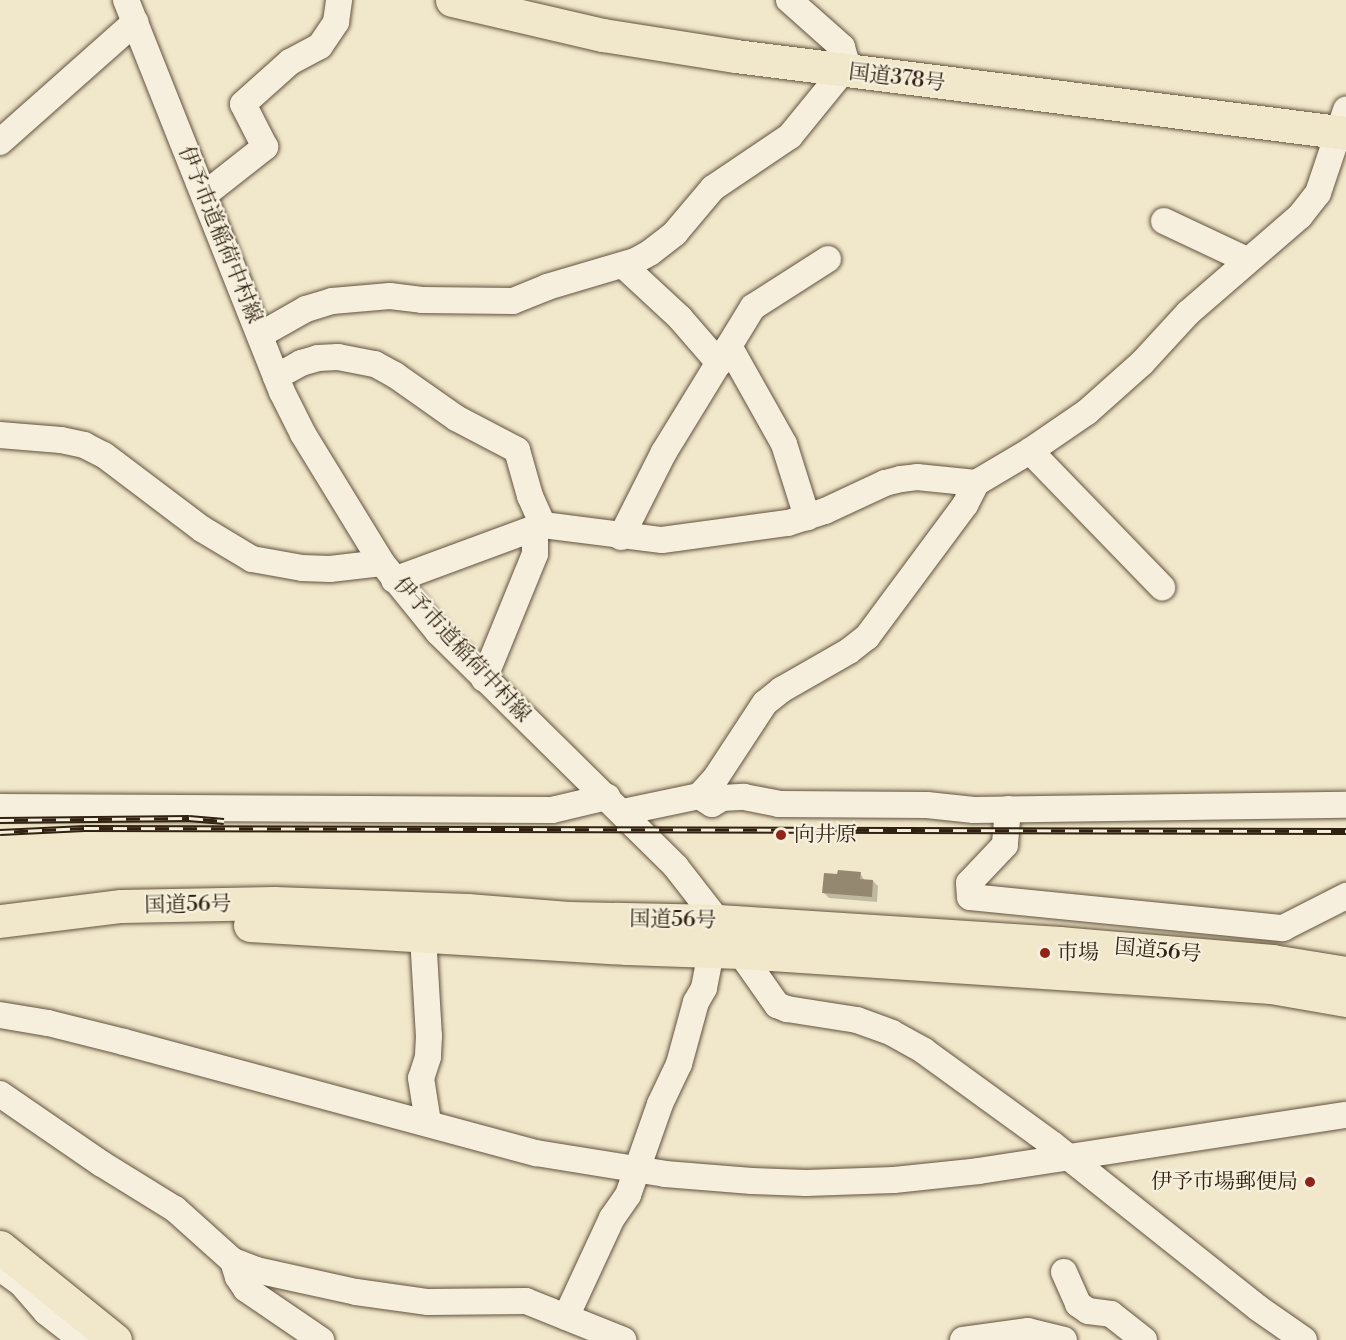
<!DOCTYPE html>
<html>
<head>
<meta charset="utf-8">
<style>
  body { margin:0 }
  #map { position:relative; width:1346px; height:1340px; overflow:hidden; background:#f1e7ca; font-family:"Libre Bodoni","Noto Serif JP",serif }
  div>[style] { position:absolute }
  .shadow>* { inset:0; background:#0003 }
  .building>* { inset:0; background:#958871 }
  .roads { filter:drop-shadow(0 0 2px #61523e) drop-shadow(0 0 2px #61523e) }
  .minor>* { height:26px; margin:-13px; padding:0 13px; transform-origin:13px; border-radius:13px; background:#f6efdd }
  .highway>* { height:33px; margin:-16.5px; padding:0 16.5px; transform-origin:16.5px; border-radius:16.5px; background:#f1e7ca }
  .rail>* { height:7px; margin-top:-3.5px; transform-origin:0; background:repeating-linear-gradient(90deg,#f6efdd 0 14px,#312110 0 28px); box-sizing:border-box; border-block:2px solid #312110 }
  .dots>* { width:16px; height:16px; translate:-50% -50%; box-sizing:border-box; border:3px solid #f6efdd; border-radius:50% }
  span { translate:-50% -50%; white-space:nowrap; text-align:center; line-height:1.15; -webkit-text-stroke:4.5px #f6efdd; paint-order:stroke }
  .street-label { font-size:21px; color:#312110 }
  .poi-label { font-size:21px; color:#312110 }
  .left { translate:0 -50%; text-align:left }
  .right { translate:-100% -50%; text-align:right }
</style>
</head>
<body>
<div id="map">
  <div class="shadow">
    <div style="clip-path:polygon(860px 873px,865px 881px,873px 881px,878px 886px,877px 902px,829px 898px,824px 893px,839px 876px)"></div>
  </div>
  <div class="building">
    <div style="clip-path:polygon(838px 870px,861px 872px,860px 879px,873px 880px,872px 897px,822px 893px,824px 873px,837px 874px)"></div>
  </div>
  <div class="roads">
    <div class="minor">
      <div style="left:126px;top:0;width:422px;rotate:68.3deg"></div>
      <div style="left:282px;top:392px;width:47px;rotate:63.4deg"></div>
      <div style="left:303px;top:434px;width:151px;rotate:58.5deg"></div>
      <div style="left:382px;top:563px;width:89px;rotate:50.9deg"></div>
      <div style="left:438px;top:632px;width:334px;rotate:44.6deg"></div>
      <div style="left:676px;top:867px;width:68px;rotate:52.1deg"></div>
      <div style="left:718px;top:921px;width:103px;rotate:54.9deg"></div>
      <div style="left:777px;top:1005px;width:11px;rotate:22deg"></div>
      <div style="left:787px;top:1009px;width:71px;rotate:8.9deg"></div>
      <div style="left:857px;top:1020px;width:37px;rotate:20deg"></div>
      <div style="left:892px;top:1033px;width:37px;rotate:29deg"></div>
      <div style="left:924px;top:1051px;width:158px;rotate:36deg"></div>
      <div style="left:1052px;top:1144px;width:263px;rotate:38.5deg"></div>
      <div style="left:1258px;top:1308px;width:56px;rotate:34.8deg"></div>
      <div style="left:0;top:142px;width:181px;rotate:-41.6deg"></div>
      <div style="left:204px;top:195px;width:78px;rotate:-38.2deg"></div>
      <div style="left:265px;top:147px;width:48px;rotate:-117.1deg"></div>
      <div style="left:243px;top:104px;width:63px;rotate:-41.8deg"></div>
      <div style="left:290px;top:62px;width:34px;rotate:-28deg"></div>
      <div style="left:320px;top:46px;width:29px;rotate:-56deg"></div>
      <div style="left:336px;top:22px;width:22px;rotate:-82deg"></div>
      <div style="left:1164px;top:221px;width:92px;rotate:25.2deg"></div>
      <div style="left:623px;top:265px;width:78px;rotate:42.9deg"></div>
      <div style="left:680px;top:318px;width:60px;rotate:49.1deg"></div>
      <div style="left:260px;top:335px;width:53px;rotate:-29.5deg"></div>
      <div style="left:306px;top:309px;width:27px;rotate:-17deg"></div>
      <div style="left:332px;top:301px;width:58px;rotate:-4.9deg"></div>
      <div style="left:390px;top:296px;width:32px;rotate:7deg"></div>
      <div style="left:422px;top:300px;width:91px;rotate:0.6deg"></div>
      <div style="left:513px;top:301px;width:37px;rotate:-22deg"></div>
      <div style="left:547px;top:287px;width:92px;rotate:-16.5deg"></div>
      <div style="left:635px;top:261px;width:18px;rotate:-29deg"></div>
      <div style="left:651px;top:252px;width:31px;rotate:-38deg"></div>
      <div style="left:675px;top:233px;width:59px;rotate:-49.8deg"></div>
      <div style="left:713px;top:188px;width:93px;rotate:-34deg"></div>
      <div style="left:790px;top:136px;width:84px;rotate:-50.8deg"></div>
      <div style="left:843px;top:71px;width:13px;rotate:-81deg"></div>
      <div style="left:845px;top:58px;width:11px;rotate:-105deg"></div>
      <div style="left:842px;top:47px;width:71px;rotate:-138.4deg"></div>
      <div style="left:729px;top:346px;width:112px;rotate:60.7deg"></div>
      <div style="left:784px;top:444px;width:77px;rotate:72.5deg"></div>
      <div style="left:276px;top:377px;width:29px;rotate:-29deg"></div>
      <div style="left:301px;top:363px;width:18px;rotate:-16deg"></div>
      <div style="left:318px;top:358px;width:20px;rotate:-3deg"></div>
      <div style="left:338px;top:357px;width:38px;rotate:11deg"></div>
      <div style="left:375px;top:364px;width:23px;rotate:29deg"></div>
      <div style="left:395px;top:375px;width:75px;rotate:35.2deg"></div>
      <div style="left:456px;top:418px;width:69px;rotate:27.7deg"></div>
      <div style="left:517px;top:450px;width:48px;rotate:74.2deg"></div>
      <div style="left:530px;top:496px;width:32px;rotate:66deg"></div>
      <div style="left:0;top:435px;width:61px;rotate:4.7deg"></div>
      <div style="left:61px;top:440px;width:24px;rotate:12deg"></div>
      <div style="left:84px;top:445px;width:22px;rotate:27deg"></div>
      <div style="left:104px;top:455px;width:123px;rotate:37.1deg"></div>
      <div style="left:202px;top:529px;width:58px;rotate:31deg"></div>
      <div style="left:252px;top:559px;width:51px;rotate:10.2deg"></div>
      <div style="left:302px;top:568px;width:28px;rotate:2deg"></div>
      <div style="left:330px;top:569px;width:52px;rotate:-6.6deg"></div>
      <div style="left:1030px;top:451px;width:190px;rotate:45.9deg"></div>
      <div style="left:621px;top:537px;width:95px;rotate:-63.2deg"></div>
      <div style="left:664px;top:452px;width:170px;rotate:-58.5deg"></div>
      <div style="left:753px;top:307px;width:89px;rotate:-32.6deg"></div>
      <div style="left:394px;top:580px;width:159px;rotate:-20.3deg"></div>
      <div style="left:543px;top:525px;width:120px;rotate:7.2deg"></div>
      <div style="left:662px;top:540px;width:127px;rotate:-7.7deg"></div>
      <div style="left:788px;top:523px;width:39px;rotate:-18deg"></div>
      <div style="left:825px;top:511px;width:66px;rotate:-25deg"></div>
      <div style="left:885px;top:483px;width:16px;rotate:-14deg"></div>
      <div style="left:901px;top:479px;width:16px;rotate:-7deg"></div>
      <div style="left:917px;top:477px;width:59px;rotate:5.8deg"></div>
      <div style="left:976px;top:483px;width:63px;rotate:-30.7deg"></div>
      <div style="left:1030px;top:451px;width:69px;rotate:-34.4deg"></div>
      <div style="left:1087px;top:412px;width:74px;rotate:-41.7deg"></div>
      <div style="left:1142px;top:363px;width:68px;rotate:-47.4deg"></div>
      <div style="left:1188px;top:313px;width:148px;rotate:-40.9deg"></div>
      <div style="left:1300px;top:216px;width:29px;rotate:-52deg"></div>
      <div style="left:1318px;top:193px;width:88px;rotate:-71.4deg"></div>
      <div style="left:484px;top:679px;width:135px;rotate:-67.8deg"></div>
      <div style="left:535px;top:554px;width:26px;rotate:-90deg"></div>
      <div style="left:699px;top:796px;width:15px;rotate:32deg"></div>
      <div style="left:712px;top:804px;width:12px;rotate:-31deg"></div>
      <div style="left:722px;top:798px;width:22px;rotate:-3deg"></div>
      <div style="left:744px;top:797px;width:36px;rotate:11deg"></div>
      <div style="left:779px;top:804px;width:148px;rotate:0.4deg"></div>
      <div style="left:927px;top:805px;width:47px;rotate:6.1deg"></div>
      <div style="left:974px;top:810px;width:372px;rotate:-0.8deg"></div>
      <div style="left:0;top:807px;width:552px;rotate:0.31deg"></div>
      <div style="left:552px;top:810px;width:57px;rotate:-13.3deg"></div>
      <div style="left:1008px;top:809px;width:36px;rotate:95deg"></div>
      <div style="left:1005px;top:845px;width:52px;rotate:133.5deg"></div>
      <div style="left:969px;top:883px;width:14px;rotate:86deg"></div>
      <div style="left:970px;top:897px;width:315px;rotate:5.7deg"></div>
      <div style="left:1283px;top:928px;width:71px;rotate:-26.9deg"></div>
      <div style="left:623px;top:812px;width:78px;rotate:-11.9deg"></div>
      <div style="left:699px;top:796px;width:23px;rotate:-47deg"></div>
      <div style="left:715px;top:779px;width:91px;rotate:-56.7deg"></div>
      <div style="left:765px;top:703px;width:21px;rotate:-39deg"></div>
      <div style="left:781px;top:690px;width:78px;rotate:-29.8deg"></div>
      <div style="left:849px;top:651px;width:23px;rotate:-38deg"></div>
      <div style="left:867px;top:637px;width:164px;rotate:-53.4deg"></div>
      <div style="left:965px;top:505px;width:25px;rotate:-63deg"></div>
      <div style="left:423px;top:936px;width:100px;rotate:86.6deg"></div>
      <div style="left:429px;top:1036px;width:21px;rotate:93deg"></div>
      <div style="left:428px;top:1057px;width:22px;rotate:108deg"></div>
      <div style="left:421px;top:1078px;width:45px;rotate:81deg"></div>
      <div style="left:0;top:1015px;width:49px;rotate:9.5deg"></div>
      <div style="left:48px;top:1023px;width:78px;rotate:14deg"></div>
      <div style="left:124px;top:1042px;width:427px;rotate:15.1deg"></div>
      <div style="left:536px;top:1153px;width:131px;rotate:9.2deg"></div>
      <div style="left:665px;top:1174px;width:87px;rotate:4.6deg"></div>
      <div style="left:752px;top:1181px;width:54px;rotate:2.1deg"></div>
      <div style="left:806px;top:1183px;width:88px;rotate:-2deg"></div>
      <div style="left:894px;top:1180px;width:85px;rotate:-6deg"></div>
      <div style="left:979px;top:1171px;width:371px;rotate:-8.7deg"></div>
      <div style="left:0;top:1094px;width:124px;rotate:34.5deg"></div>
      <div style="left:102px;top:1164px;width:86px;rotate:31.7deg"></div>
      <div style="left:175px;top:1209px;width:78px;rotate:41.9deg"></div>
      <div style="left:233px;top:1261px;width:25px;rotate:21deg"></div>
      <div style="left:256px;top:1270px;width:102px;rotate:12.4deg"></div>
      <div style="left:356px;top:1292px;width:73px;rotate:7.9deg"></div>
      <div style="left:428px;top:1302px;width:98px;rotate:-0.6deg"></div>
      <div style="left:526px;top:1301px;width:105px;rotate:21.9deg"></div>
      <div style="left:233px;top:1261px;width:17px;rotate:73deg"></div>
      <div style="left:238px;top:1277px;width:14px;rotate:56deg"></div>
      <div style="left:246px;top:1289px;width:91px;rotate:34.2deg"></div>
      <div style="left:0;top:1268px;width:26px;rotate:36deg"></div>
      <div style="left:21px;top:1283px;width:38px;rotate:49deg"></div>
      <div style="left:46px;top:1312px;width:46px;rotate:37.9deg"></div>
      <div style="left:1064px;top:1272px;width:35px;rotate:66deg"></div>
      <div style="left:1078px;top:1304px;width:12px;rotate:35deg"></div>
      <div style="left:1088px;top:1311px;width:23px;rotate:7deg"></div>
      <div style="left:1111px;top:1314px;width:42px;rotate:38.2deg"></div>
      <div style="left:566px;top:1317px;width:109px;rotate:-65.1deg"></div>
      <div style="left:612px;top:1218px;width:28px;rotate:-55deg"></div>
      <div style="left:628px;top:1195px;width:96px;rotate:-70.6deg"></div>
      <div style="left:660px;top:1104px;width:44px;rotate:-64.6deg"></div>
      <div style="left:679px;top:1064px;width:64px;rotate:-74.7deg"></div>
      <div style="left:696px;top:1002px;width:16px;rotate:-60deg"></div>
      <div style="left:704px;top:988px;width:38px;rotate:-79deg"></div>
      <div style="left:963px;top:1340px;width:66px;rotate:-7.9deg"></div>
      <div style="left:1028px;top:1331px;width:37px;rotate:14deg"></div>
    </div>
    <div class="highway">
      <div style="left:452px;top:0;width:155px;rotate:13.1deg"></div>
      <div style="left:603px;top:35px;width:135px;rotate:9deg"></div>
      <div style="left:736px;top:56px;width:615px;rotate:7.19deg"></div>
      <div style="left:0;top:921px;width:122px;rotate:-7.1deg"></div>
      <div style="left:121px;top:906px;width:153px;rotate:-1.1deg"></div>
      <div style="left:274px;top:903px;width:193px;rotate:2.1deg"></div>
      <div style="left:467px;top:910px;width:101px;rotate:4.5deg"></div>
      <div style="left:568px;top:918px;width:150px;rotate:1.1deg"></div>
      <div style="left:718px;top:921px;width:342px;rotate:3.7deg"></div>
      <div style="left:1059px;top:943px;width:214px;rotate:4.8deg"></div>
      <div style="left:1272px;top:961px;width:75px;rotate:9.2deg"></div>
      <div style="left:250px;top:925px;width:378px;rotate:3.5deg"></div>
      <div style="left:627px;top:948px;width:114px;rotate:2deg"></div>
      <div style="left:741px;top:952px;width:531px;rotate:3.78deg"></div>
      <div style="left:1271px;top:987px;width:76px;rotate:9.8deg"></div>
      <div style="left:0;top:1247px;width:148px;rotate:39deg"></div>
    </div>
  </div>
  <div class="rail">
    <div style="left:0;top:820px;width:189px;rotate:-0.6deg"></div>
    <div style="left:189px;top:818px;width:35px;rotate:5deg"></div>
    <div style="left:0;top:832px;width:85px;rotate:-2.7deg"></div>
    <div style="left:85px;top:828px;width:1261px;rotate:0.14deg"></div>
  </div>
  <div class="dots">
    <div style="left:781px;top:835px;background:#8f2418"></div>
    <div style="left:1045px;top:953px;background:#8f2418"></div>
    <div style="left:1310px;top:1182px;background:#8f2418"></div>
  </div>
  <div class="street-label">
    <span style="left:897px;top:78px;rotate:7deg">国道378号</span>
    <span style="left:220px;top:235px;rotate:68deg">伊予市道稲荷中村線</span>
    <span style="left:462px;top:650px;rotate:47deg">伊予市道稲荷中村線</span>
    <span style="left:188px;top:905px;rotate:-1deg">国道56号</span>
    <span style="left:673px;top:920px;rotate:1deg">国道56号</span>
    <span style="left:1158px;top:951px;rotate:5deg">国道56号</span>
  </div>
  <div class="poi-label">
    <span class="left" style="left:794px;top:835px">向井原</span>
    <span class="left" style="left:1057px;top:953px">市場</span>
    <span class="right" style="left:1298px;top:1182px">伊予市場郵便局</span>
  </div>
</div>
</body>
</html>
